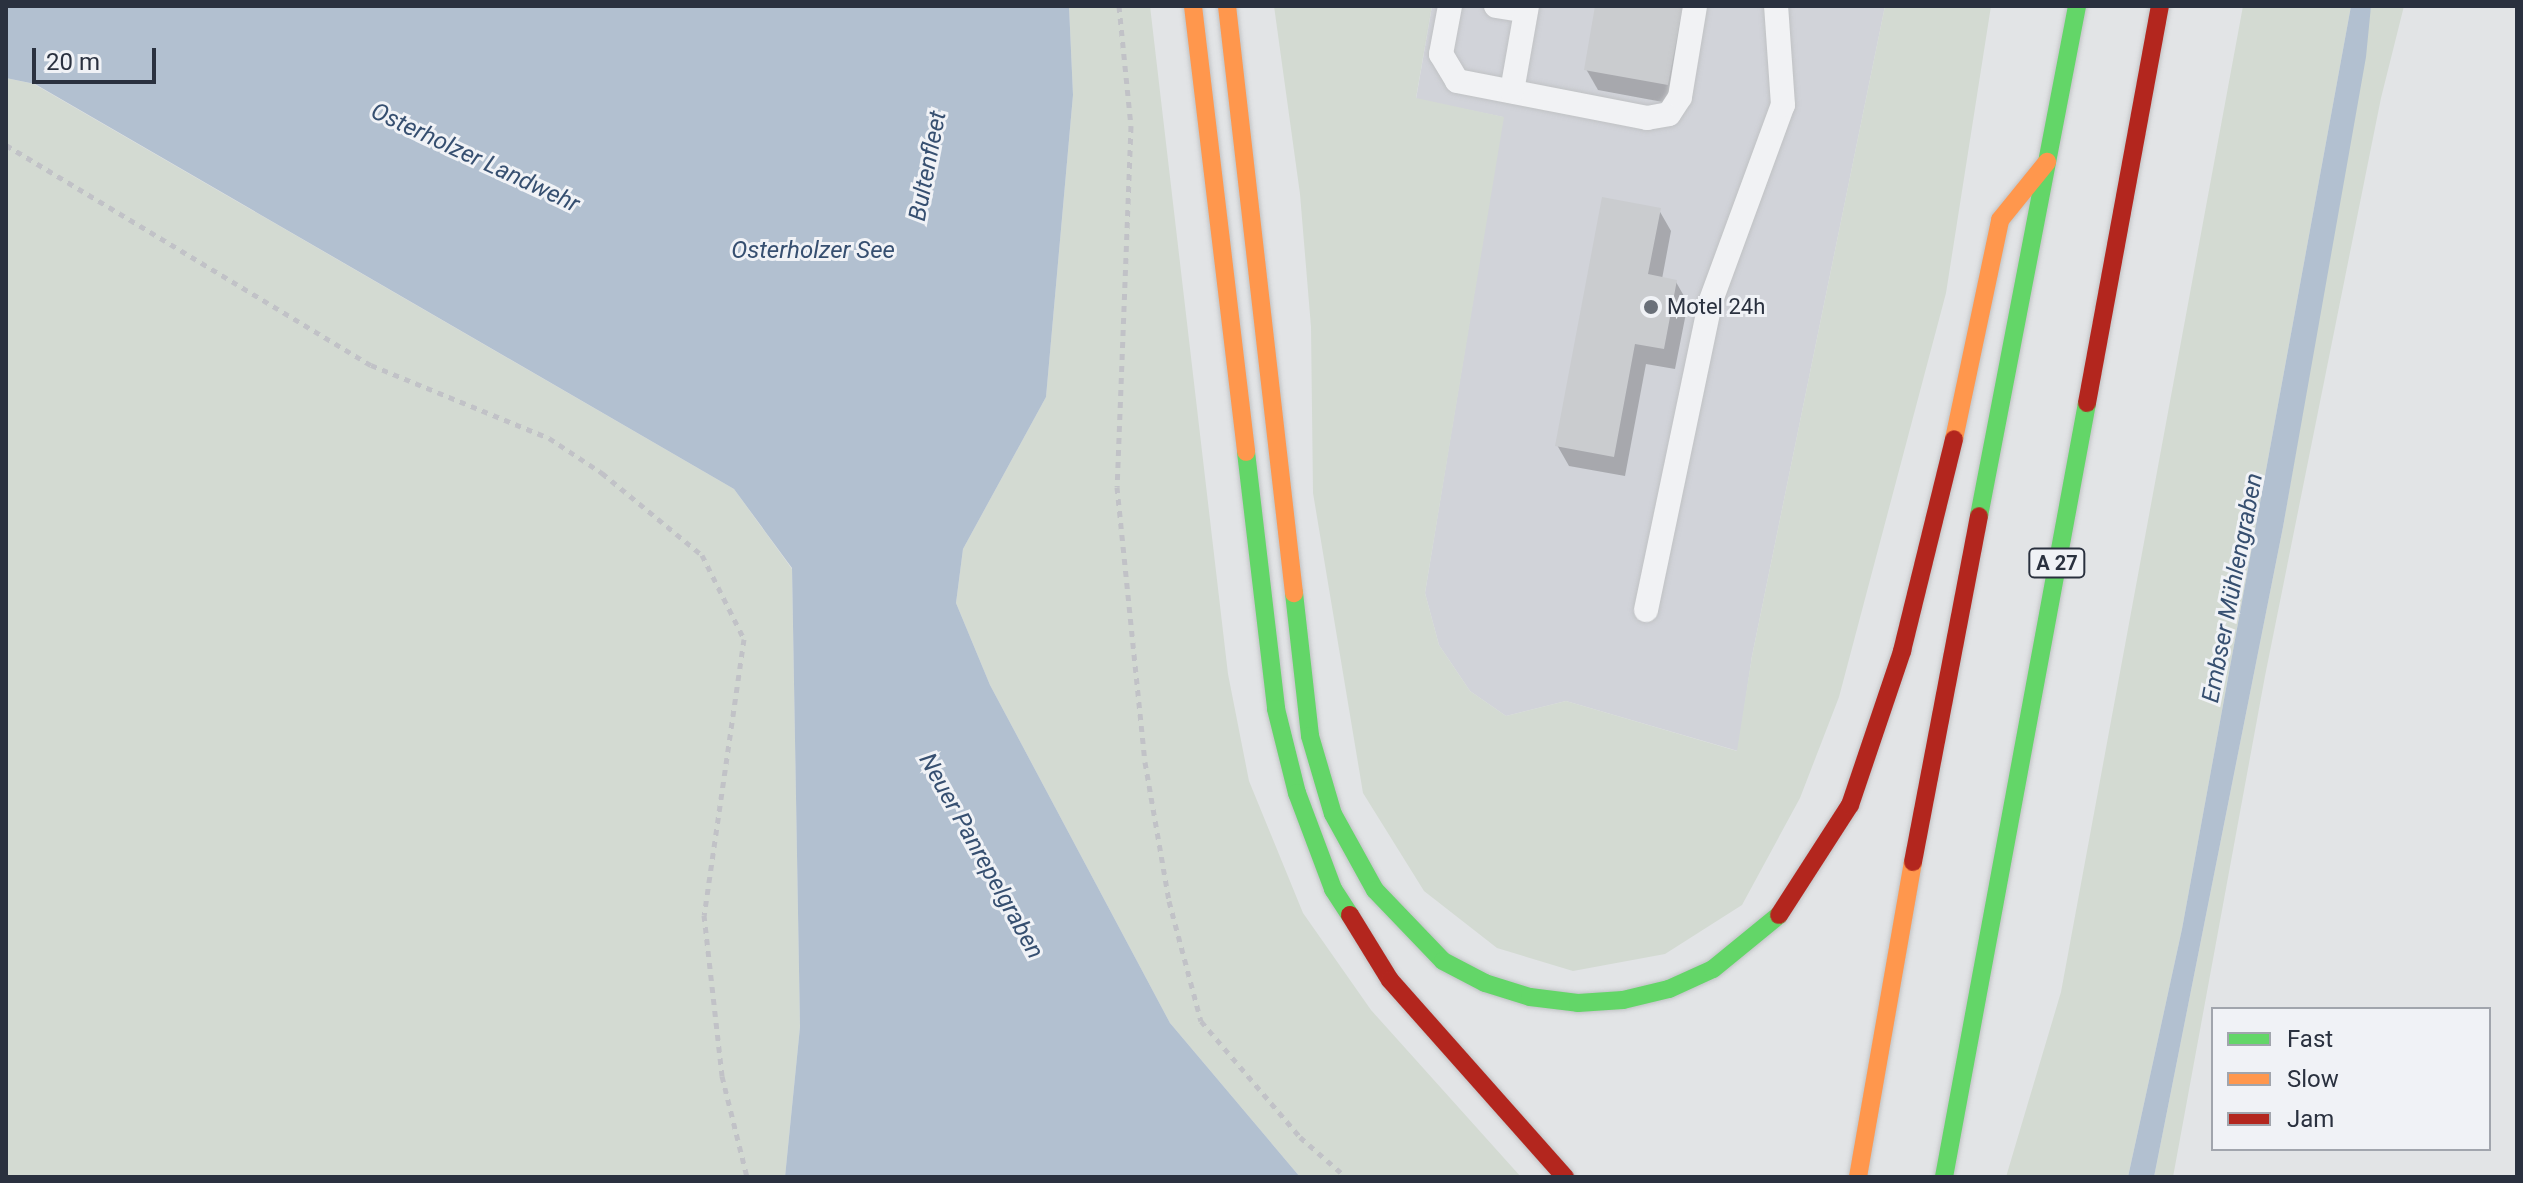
<!DOCTYPE html>
<html>
<head>
<meta charset="utf-8">
<style>
  body { margin:0 }
  #map { position:relative; width:2523px; height:1183px; overflow:hidden; background:#e2e4e6; font-family:Roboto,sans-serif }
  div>[style] { position:absolute }
  .built>* { inset:0; background:#d1d3d9 }
  .green>* { inset:0; background:#d3dad2 }
  .water>* { inset:0; background:#b2c0d0 }
  .shadow>* { inset:0; background:#0003 }
  .building>* { inset:0; background:#cacccf }
  .path>* { height:5px; margin-top:-2.5px; transform-origin:0; background:repeating-linear-gradient(90deg,#c1c2c7 0 6px,transparent 0 12px) }
  .roads { filter:drop-shadow(0 0 2px #c0c2c4) drop-shadow(0 0 2px #c0c2c4) }
  .lane>* { height:24px; margin:-12px; padding:0 12px; transform-origin:12px; border-radius:12px; background:#f1f2f4 }
  .fast>* { height:18px; margin:-9px; padding:0 9px; transform-origin:9px; border-radius:9px; background:#63d668 }
  .slow>* { height:18px; margin:-9px; padding:0 9px; transform-origin:9px; border-radius:9px; background:#ff974d }
  .jam>* { height:18px; margin:-9px; padding:0 9px; transform-origin:9px; border-radius:9px; background:#b3261e }
  .dots>* { width:22px; height:22px; translate:-50% -50%; box-sizing:border-box; border:4px solid #f0f2f6; border-radius:50% }
  span { translate:-50% -50%; white-space:nowrap; text-align:center; line-height:1.15; -webkit-text-stroke:6px #f0f2f6; paint-order:stroke }
  .shield-label span { padding:2px 6px; background:#f0f2f6; border:2px solid; border-radius:6px; -webkit-text-stroke-width:0 }
  .shield-label { font-size:20px; color:#2a313f; font-weight:700 }
  .poi-label { font-size:22px; color:#2a313f }
  .left { translate:0 -50%; text-align:left }
  .water-label { font-size:24px; color:#364f70; font-style:italic }
  .frame { position:absolute; inset:0; border:8px solid #2a313f; pointer-events:none }
  .legend { position:absolute; left:2211px; top:1007px; width:280px; height:144px; box-sizing:border-box; background:#f0f2f6; border:2px solid #a1a5ad; margin:0; padding:10px 14px; list-style:none; font-size:24px; color:#2a313f }
  .legend li { display:flex; align-items:center; gap:16px; height:40px }
  .legend b { width:40px; border:2px solid #a1a5ad }
  .scale { position:absolute; left:32px; top:48px; width:124px; height:36px; box-sizing:border-box; border:4px solid #2a313f; border-top:0; padding-left:10px; font-size:24px; line-height:28px; white-space:nowrap; color:#2a313f; -webkit-text-stroke:6px #f0f2f6; paint-order:stroke }
</style>
</head>
<body>
<div id="map">
  <div class="built">
    <div style="clip-path:polygon(1432px 6px,1885px 6px,1752px 656px,1738px 751px,1566px 701px,1506px 716px,1470px 691px,1439px 645px,1425px 593px,1503px 117px,1416px 99px)"></div>
  </div>
  <div class="green">
    <div style="clip-path:polygon(1069px 6px,1150px 6px,1228px 674px,1249px 781px,1303px 913px,1371px 1010px,1521px 1177px,1300px 1177px,1170px 1023px,990px 685px,956px 603px,963px 549px,1046px 397px,1073px 95px)"></div>
    <div style="clip-path:polygon(1274px 6px,1432px 6px,1416px 98px,1504px 117px,1425px 593px,1439px 645px,1470px 691px,1506px 716px,1566px 701px,1737px 751px,1752px 656px,1885px 6px,1991px 6px,1946px 293px,1839px 697px,1800px 798px,1742px 905px,1665px 954px,1573px 971px,1497px 948px,1424px 891px,1363px 793px,1313px 493px,1311px 327px,1300px 194px)"></div>
    <div style="clip-path:polygon(2243px 6px,2351px 6px,2182px 929px,2128px 1177px,2006px 1177px,2061px 992px)"></div>
    <div style="clip-path:polygon(2371px 6px,2404px 6px,2381px 98px,2265px 676px,2173px 1177px,2154px 1177px,2283px 527px)"></div>
    <div style="clip-path:polygon(6px 78px,34px 84px,734px 489px,792px 569px,800px 1027px,785px 1177px,6px 1177px)"></div>
  </div>
  <div class="water">
    <div style="clip-path:polygon(15px 6px,1069px 6px,1073px 95px,1046px 397px,963px 549px,956px 603px,990px 685px,1170px 1023px,1300px 1177px,785px 1177px,800px 1027px,792px 568px,734px 489px,35px 84px,6px 78px,6px 7px)"></div>
    <div style="clip-path:polygon(2351px 6px,2371px 6px,2366px 57px,2283px 527px,2154px 1177px,2128px 1177px,2182px 929px)"></div>
  </div>
  <div class="shadow">
    <div style="clip-path:polygon(1596px 6px,1697px 6px,1679px 105px,1598px 90px,1586px 69px)"></div>
    <div style="clip-path:polygon(1659px 210px,1671px 231px,1662px 279px,1676px 282px,1688px 303px,1675px 369px,1646px 364px,1625px 476px,1569px 466px,1557px 445px)"></div>
  </div>
  <div class="building">
    <div style="clip-path:polygon(1595px 6px,1683px 6px,1668px 85px,1584px 70px)"></div>
    <div style="clip-path:polygon(1602px 197px,1661px 208px,1648px 274px,1677px 280px,1664px 349px,1635px 344px,1614px 457px,1555px 446px)"></div>
  </div>
  <div class="path">
    <div style="left:1119px;top:6px;width:121px;rotate:84.3deg"></div>
    <div style="left:1131px;top:126px;width:361px;rotate:92.2deg"></div>
    <div style="left:1117px;top:487px;width:276px;rotate:84.2deg"></div>
    <div style="left:1145px;top:762px;width:141px;rotate:80.2deg"></div>
    <div style="left:1169px;top:901px;width:124px;rotate:75.1deg"></div>
    <div style="left:1201px;top:1021px;width:153px;rotate:49.5deg"></div>
    <div style="left:1300px;top:1137px;width:61px;rotate:41deg"></div>
    <div style="left:6px;top:145px;width:426px;rotate:31.1deg"></div>
    <div style="left:371px;top:365px;width:192px;rotate:22.3deg"></div>
    <div style="left:549px;top:438px;width:64px;rotate:33.4deg"></div>
    <div style="left:602px;top:473px;width:129px;rotate:39.4deg"></div>
    <div style="left:702px;top:555px;width:94px;rotate:63.4deg"></div>
    <div style="left:744px;top:639px;width:279px;rotate:98.2deg"></div>
    <div style="left:704px;top:915px;width:162px;rotate:83.6deg"></div>
    <div style="left:722px;top:1076px;width:104px;rotate:76.1deg"></div>
  </div>
  <div class="roads">
    <div class="lane">
      <div style="left:1450px;top:6px;width:49px;rotate:100.6deg"></div>
      <div style="left:1441px;top:54px;width:31px;rotate:59deg"></div>
      <div style="left:1457px;top:81px;width:194px;rotate:11deg"></div>
      <div style="left:1647px;top:118px;width:22px;rotate:-10deg"></div>
      <div style="left:1669px;top:114px;width:20px;rotate:-57deg"></div>
      <div style="left:1680px;top:97px;width:92px;rotate:-80.6deg"></div>
      <div style="left:1496px;top:6px;width:30px;rotate:9deg"></div>
      <div style="left:1512px;top:91px;width:86px;rotate:-80deg"></div>
      <div style="left:1646px;top:610px;width:314px;rotate:-78.2deg"></div>
      <div style="left:1710px;top:303px;width:211px;rotate:-69.8deg"></div>
      <div style="left:1783px;top:105px;width:99px;rotate:-94deg"></div>
    </div>
    <div class="fast">
      <div style="left:1246px;top:452px;width:259px;rotate:83.3deg"></div>
      <div style="left:1276px;top:709px;width:87px;rotate:76deg"></div>
      <div style="left:1297px;top:793px;width:103px;rotate:69.4deg"></div>
      <div style="left:1333px;top:889px;width:31px;rotate:57deg"></div>
      <div style="left:1979px;top:516px;width:519px;rotate:-79.12deg"></div>
      <div style="left:1294px;top:593px;width:144px;rotate:83.6deg"></div>
      <div style="left:1310px;top:736px;width:81px;rotate:73.6deg"></div>
      <div style="left:1333px;top:814px;width:87px;rotate:61.1deg"></div>
      <div style="left:1375px;top:890px;width:98px;rotate:46.2deg"></div>
      <div style="left:1443px;top:961px;width:47px;rotate:27.6deg"></div>
      <div style="left:1485px;top:983px;width:47px;rotate:17.3deg"></div>
      <div style="left:1530px;top:997px;width:48px;rotate:7.1deg"></div>
      <div style="left:1578px;top:1003px;width:45px;rotate:-3.8deg"></div>
      <div style="left:1623px;top:1000px;width:47px;rotate:-13.4deg"></div>
      <div style="left:1669px;top:989px;width:48px;rotate:-24.4deg"></div>
      <div style="left:1713px;top:969px;width:85px;rotate:-39.3deg"></div>
      <div style="left:1944px;top:1177px;width:787px;rotate:-79.53deg"></div>
    </div>
    <div class="slow">
      <div style="left:1193px;top:6px;width:449px;rotate:83.2deg"></div>
      <div style="left:1227px;top:6px;width:591px;rotate:83.49deg"></div>
      <div style="left:1954px;top:439px;width:224px;rotate:-78.1deg"></div>
      <div style="left:2000px;top:220px;width:75px;rotate:-51deg"></div>
      <div style="left:1858px;top:1177px;width:320px;rotate:-80.1deg"></div>
    </div>
    <div class="jam">
      <div style="left:2087px;top:403px;width:404px;rotate:-79.6deg"></div>
      <div style="left:1913px;top:862px;width:352px;rotate:-79.2deg"></div>
      <div style="left:1350px;top:915px;width:76px;rotate:58.4deg"></div>
      <div style="left:1390px;top:980px;width:264px;rotate:48.4deg"></div>
      <div style="left:1779px;top:915px;width:131px;rotate:-57.2deg"></div>
      <div style="left:1850px;top:805px;width:163px;rotate:-71.3deg"></div>
      <div style="left:1902px;top:651px;width:218px;rotate:-76.2deg"></div>
    </div>
  </div>
  <div class="dots">
    <div style="left:1651px;top:307px;background:#6a7079"></div>
  </div>
  <div class="shield-label">
    <span style="left:2057px;top:563px">A 27</span>
  </div>
  <div class="poi-label">
    <span class="left" style="left:1667px;top:307px">Motel 24h</span>
  </div>
  <div class="water-label">
    <span style="left:475px;top:158px;rotate:25deg">Osterholzer Landwehr</span>
    <span style="left:928px;top:166px;rotate:-79deg">Bultenfleet</span>
    <span style="left:813px;top:251px">Osterholzer See</span>
    <span style="left:2233px;top:588px;rotate:-79deg">Embser Mühlengraben</span>
    <span style="left:981px;top:856px;rotate:61deg">Neuer Panrepelgraben</span>
  </div>
  <div class="frame"></div>
  <ul class="legend">
  <li><b style="height:10px;background:#63d668"></b>Fast</li>
  <li><b style="height:10px;background:#ff974d"></b>Slow</li>
  <li><b style="height:10px;background:#b3261e"></b>Jam</li>
  </ul>
  <div class="scale">20 m</div>
</div>
</body>
</html>
